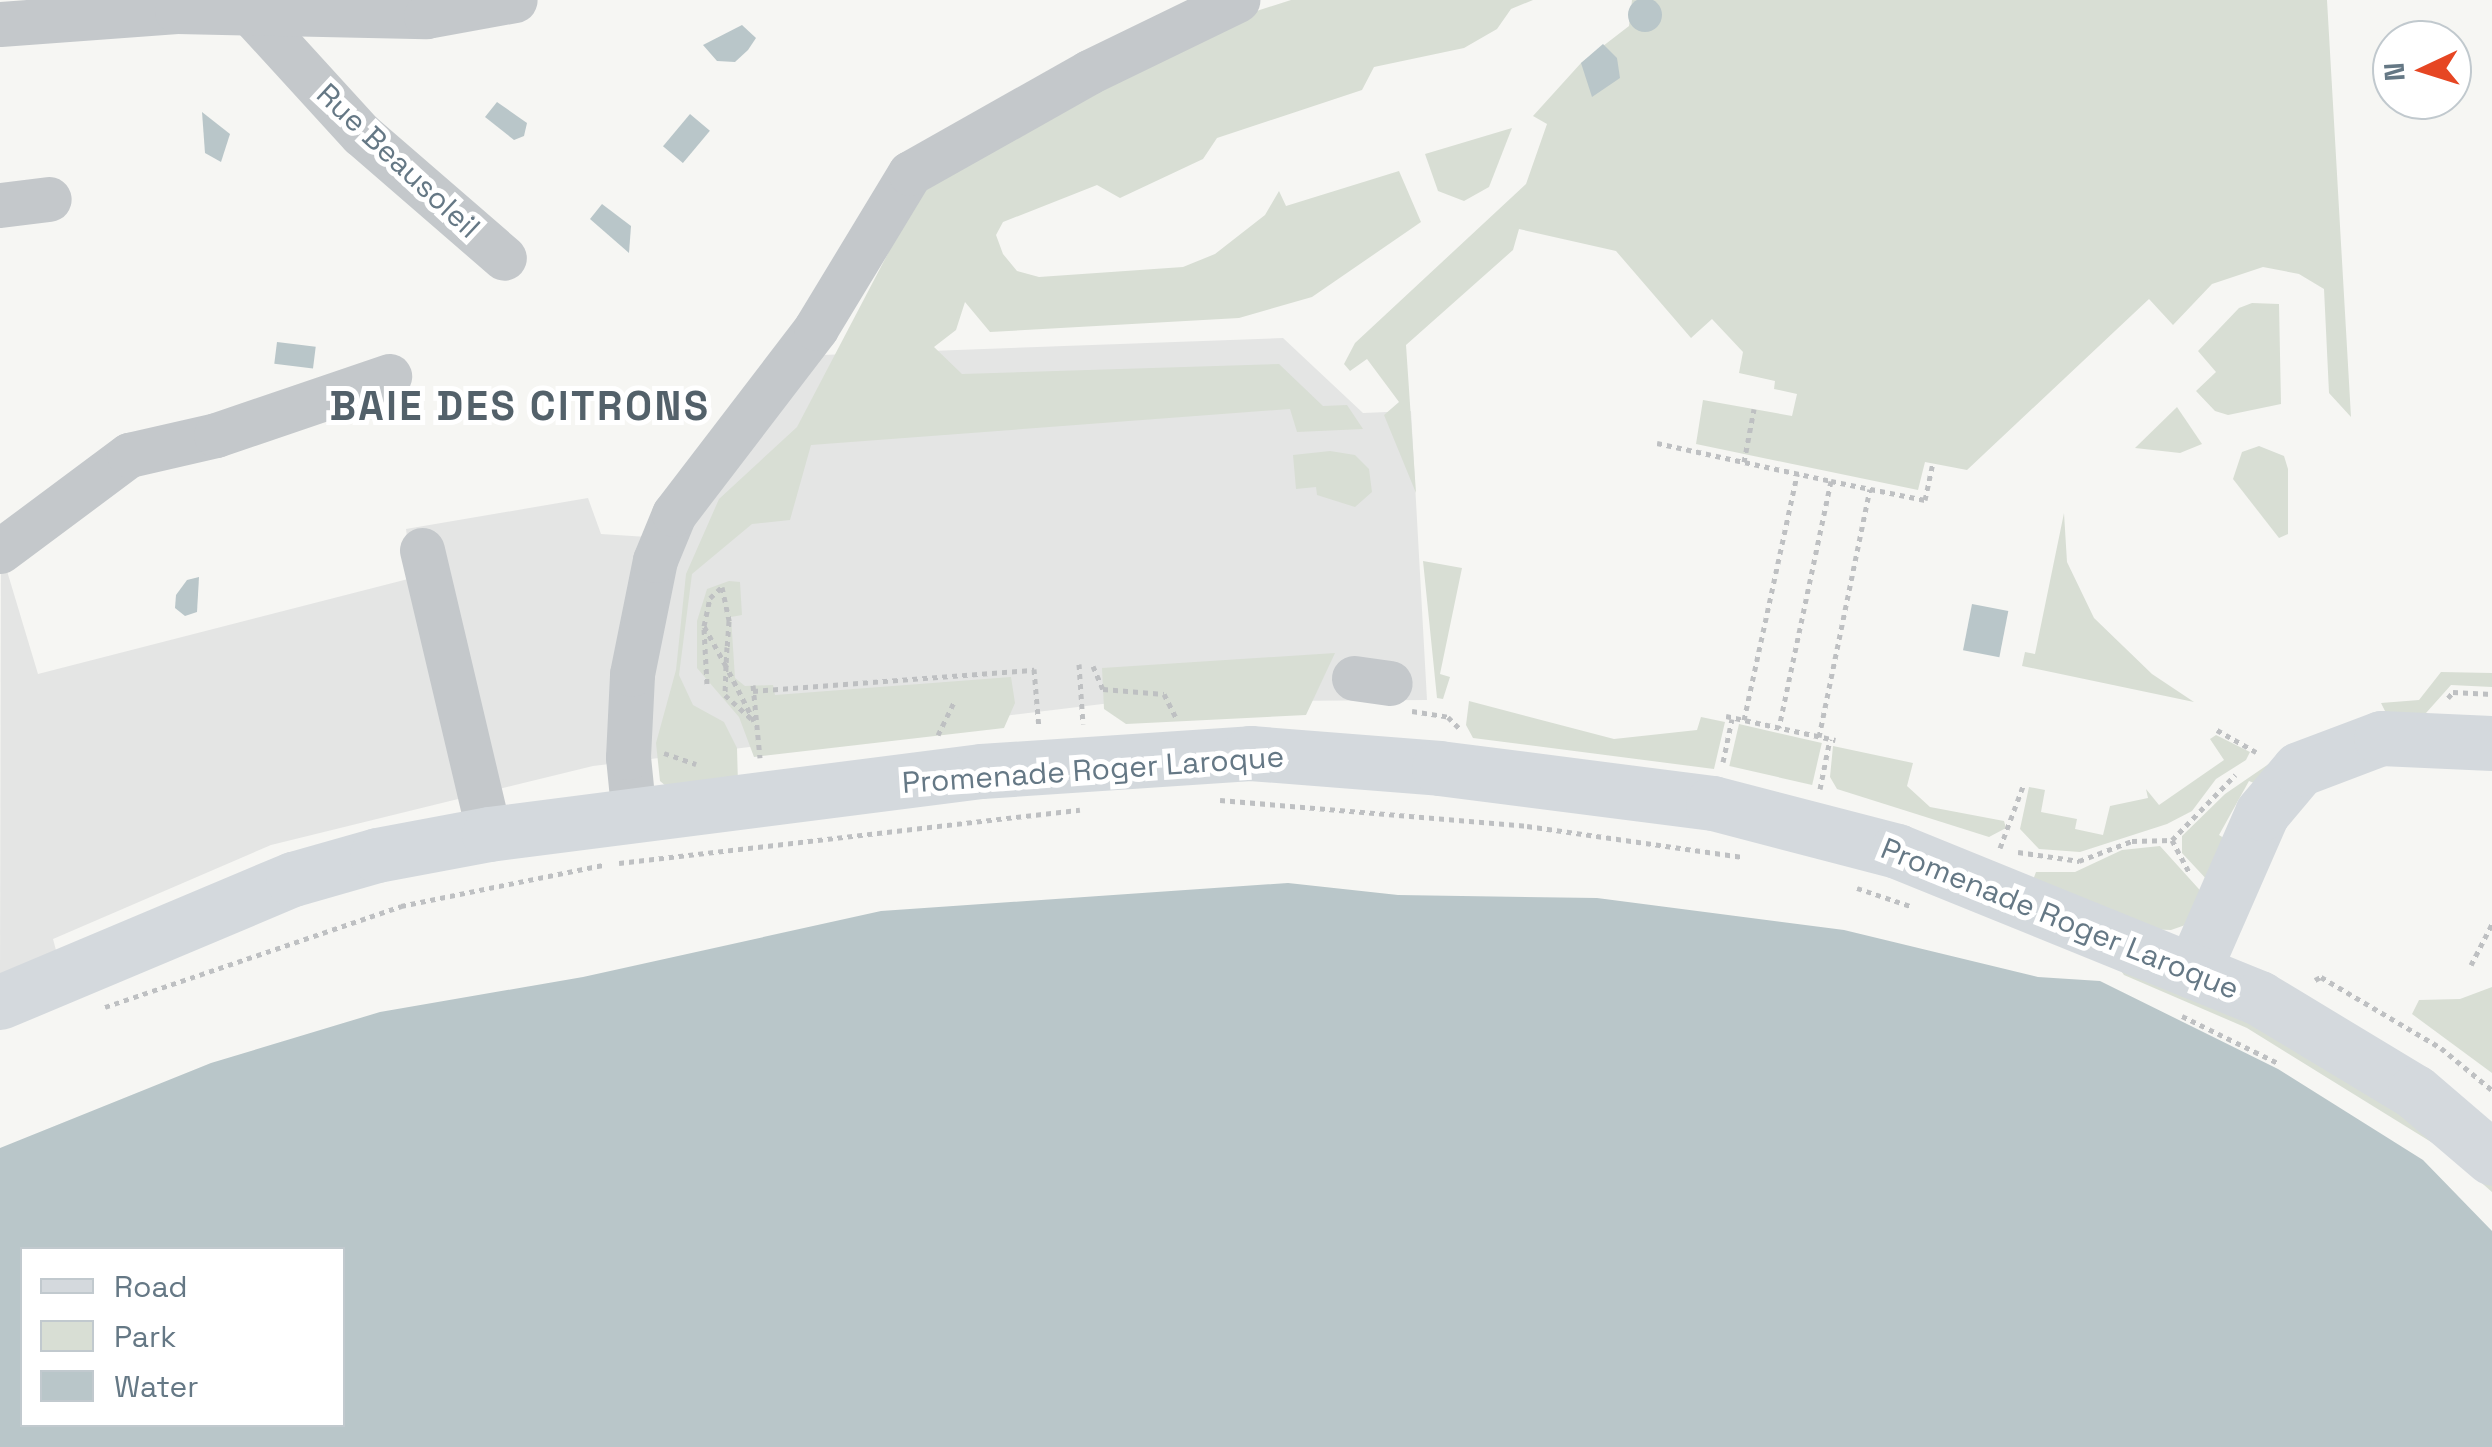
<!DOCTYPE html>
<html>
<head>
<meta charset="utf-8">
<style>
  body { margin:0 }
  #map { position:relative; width:2492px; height:1447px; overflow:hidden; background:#f6f6f3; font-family:"Space Grotesk",sans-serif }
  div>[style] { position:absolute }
  .built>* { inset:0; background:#e4e5e4 }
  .green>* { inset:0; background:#d8ded4; transform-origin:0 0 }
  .water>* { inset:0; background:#b9c6c9; transform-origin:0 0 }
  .round { border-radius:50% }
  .path>* { height:5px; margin-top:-2.5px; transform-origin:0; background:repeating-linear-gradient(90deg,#bec0c2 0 5px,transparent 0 10px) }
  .minor>* { height:45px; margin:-22.5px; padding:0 22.5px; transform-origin:22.5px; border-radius:22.5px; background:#c4c8cb }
  .major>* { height:55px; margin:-27.5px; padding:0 27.5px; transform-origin:27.5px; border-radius:27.5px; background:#d4d9dd }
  span { translate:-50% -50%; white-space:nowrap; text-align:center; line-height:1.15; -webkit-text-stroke:10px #fff; paint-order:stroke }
  .street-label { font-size:30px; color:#657885 }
  .district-label { font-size:40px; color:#53616a; font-weight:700; letter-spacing:2.5px }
  .legend { position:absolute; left:20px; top:1247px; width:325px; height:180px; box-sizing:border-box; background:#fff; border:2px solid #c1c9ce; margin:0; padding:12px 18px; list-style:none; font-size:30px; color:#657885 }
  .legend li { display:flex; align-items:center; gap:20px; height:50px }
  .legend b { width:50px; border:2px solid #c1c9ce }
  .north { position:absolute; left:2372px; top:20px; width:100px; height:100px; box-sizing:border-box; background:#fff; border:2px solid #c1c9ce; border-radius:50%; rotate:266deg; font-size:28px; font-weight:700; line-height:40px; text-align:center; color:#657885 }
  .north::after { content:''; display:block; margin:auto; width:35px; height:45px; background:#e64623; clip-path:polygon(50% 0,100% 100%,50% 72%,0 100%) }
</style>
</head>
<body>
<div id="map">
  <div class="built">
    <div style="clip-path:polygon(1283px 338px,1363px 413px,1411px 411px,1427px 700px,1119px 702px,593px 766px,271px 845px,53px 939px,57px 954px,0 979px,1px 551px,38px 674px,412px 578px,406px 529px,588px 498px,601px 534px,663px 538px,795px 356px)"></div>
  </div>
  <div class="green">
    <div style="clip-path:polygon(1291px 0,1533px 0,1511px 9px,1497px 29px,1464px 48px,1374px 67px,1362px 90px,1217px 138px,1203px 159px,1120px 198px,1097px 185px,1003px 222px,996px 235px,1003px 254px,1017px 271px,1039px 277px,1183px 267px,1215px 254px,1265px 215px,1279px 191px,1286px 206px,1399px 171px,1421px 222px,1312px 297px,1239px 318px,990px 332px,965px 302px,956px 330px,934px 347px,962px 374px,1279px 364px,1323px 406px,1347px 405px,1363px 429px,1297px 432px,1290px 409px,811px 445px,790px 520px,752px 524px,692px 574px,679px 675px,693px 705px,724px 722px,737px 748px,738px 784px,673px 792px,660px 781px,656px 743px,676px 670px,686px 574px,719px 499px,797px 427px,917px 198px,969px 153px,1238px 17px)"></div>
    <div style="clip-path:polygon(1632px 0,2327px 0,2351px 417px,2329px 393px,2324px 289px,2299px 274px,2263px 267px,2212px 284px,2173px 325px,2149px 299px,1967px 470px,1925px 462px,1918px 490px,1696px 444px,1703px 400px,1792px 416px,1797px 394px,1774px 389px,1775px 381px,1739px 373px,1743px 352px,1712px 319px,1691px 338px,1616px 251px,1519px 229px,1513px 250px,1406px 345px,1416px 493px,1384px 415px,1399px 402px,1367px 359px,1350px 371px,1344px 364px,1355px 343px,1526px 184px,1547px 124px,1533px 116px,1581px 63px,1629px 26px)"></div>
    <div style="clip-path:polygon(1512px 128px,1489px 187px,1464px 201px,1438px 191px,1425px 154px)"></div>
    <div style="clip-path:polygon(2252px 303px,2279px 304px,2281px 404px,2228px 415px,2215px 411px,2196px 391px,2216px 372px,2198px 351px,2239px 308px)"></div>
    <div style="clip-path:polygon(2177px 407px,2202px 444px,2180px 453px,2135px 448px)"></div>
    <div style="clip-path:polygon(2259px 446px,2284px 456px,2288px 469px,2288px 534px,2279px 538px,2233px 479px,2242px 452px)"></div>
    <div style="clip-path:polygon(1330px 451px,1355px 455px,1369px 469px,1372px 492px,1355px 507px,1317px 495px,1316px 487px,1296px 489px,1293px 455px)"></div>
    <div style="clip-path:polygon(2064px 513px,2067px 562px,2094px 618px,2152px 674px,2194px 702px,2022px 666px,2025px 652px,2035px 654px)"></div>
    <div style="clip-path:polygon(1423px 561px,1462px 568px,1440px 674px,1450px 677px,1443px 699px,1437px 698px)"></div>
    <div style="clip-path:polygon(729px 581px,740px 582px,742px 615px,731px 617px,735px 678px,745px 686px,773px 685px,775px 695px,1011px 677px,1015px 703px,1004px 728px,754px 757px,739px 717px,697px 668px,697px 621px,707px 589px)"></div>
    <div style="clip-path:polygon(1335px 653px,1306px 715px,1126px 724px,1104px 709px,1102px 668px)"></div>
    <div style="clip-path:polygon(2441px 672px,2492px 673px,2492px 687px,2451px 685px,2426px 713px,2386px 713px,2381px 703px,2419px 700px)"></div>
    <div style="clip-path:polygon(1469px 701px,1614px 739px,1697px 730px,1701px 717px,1725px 722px,1714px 769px,1473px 738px,1466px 725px)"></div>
    <div style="left:1739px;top:724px;width:85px;height:43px;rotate:13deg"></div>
    <div style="clip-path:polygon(2216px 735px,2250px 752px,2246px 760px,2216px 779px,2192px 811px,2167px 824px,2080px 852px,2039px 849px,2020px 829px,2029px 787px,2045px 790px,2041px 812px,2077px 819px,2075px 829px,2103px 835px,2110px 806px,2148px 798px,2146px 789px,2159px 805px,2224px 760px,2210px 739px)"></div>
    <div style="clip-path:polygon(1833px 746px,1913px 763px,1907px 786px,1930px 807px,2004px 821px,2006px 828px,1989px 837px,1837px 789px,1830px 777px)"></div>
    <div style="clip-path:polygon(2276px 759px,2264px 787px,2249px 781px,2219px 835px,2232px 843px,2210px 883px,2182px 853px,2182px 836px,2225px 794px)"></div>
    <div style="clip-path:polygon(2160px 846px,2207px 898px,2194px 922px,2171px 930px,2145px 929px,2033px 880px,2036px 872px,2075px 872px,2122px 850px)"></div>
    <div style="clip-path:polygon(2104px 947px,2292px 1034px,2492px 1179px,2492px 1192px,2444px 1150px,2247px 1028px,2124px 975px)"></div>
    <div style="clip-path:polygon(2492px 987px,2492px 1073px,2412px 1014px,2419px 1000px,2460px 999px)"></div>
  </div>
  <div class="water">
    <div class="round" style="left:1628px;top:-2px;width:34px;height:34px"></div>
    <div style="clip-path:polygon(742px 25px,756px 38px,748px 50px,735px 62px,717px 61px,703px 45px)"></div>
    <div style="clip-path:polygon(1603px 44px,1617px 58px,1620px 78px,1592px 97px,1581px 63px)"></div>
    <div style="clip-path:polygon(497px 102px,527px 123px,524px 136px,514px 140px,485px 117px)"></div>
    <div style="clip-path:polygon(202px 112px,230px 134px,221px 162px,205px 153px)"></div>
    <div style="left:690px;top:114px;width:26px;height:42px;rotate:40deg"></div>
    <div style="clip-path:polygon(602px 204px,631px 226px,629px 253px,590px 219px)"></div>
    <div style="left:277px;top:342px;width:39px;height:22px;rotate:7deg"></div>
    <div style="clip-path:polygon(199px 577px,197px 612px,185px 616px,175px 608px,176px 595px,187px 580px)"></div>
    <div style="left:1972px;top:604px;width:37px;height:47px;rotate:11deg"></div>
    <div style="clip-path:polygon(evenodd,1288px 883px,1398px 895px,1597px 898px,1844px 930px,2038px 977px,2100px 981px,2278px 1069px,2423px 1160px,2492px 1231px,2492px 1447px,0 1447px,0 1148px,211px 1063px,380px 1012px,583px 977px,881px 911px,1288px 883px,22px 1250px,342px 1250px,342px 1424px,22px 1424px,22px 1250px)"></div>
  </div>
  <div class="path">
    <div style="left:1657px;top:443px;width:178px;rotate:12.3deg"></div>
    <div style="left:1831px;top:481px;width:252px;rotate:101.9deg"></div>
    <div style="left:1744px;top:462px;width:54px;rotate:-79.3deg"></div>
    <div style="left:1831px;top:481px;width:96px;rotate:11.4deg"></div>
    <div style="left:1925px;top:500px;width:38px;rotate:-78deg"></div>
    <div style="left:704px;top:629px;width:55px;rotate:86.9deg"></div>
    <div style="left:1079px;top:664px;width:60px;rotate:86.2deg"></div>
    <div style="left:726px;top:666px;width:46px;rotate:-118.8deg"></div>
    <div style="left:704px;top:626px;width:29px;rotate:-78deg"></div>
    <div style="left:710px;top:598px;width:16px;rotate:-43deg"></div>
    <div style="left:722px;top:587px;width:35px;rotate:78deg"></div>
    <div style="left:729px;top:621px;width:26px;rotate:94deg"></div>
    <div style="left:727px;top:647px;width:19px;rotate:93deg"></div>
    <div style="left:726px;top:666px;width:29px;rotate:92deg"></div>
    <div style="left:725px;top:695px;width:39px;rotate:42deg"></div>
    <div style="left:754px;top:721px;width:62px;rotate:-117deg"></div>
    <div style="left:1093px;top:666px;width:25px;rotate:67deg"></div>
    <div style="left:1103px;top:689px;width:61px;rotate:4.7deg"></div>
    <div style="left:1164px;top:694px;width:27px;rotate:63deg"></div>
    <div style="left:1034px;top:669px;width:59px;rotate:85.2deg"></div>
    <div style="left:753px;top:685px;width:73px;rotate:84.5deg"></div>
    <div style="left:753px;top:691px;width:282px;rotate:-4.3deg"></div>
    <div style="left:2448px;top:698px;width:8px;rotate:-50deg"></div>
    <div style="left:2453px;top:692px;width:39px;rotate:3deg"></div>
    <div style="left:1412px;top:711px;width:36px;rotate:9deg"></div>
    <div style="left:1448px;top:717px;width:17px;rotate:45deg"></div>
    <div style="left:1726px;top:716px;width:112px;rotate:12.4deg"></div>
    <div style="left:1744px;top:720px;width:252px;rotate:-77.8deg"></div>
    <div style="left:2217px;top:730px;width:45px;rotate:29.4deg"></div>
    <div style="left:938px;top:735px;width:37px;rotate:-64deg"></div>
    <div style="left:1819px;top:737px;width:253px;rotate:-78.4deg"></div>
    <div style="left:664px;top:753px;width:34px;rotate:19deg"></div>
    <div style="left:1723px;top:762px;width:44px;rotate:-78.2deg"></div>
    <div style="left:1820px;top:789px;width:51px;rotate:-78.7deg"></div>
    <div style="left:1220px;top:800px;width:308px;rotate:4.8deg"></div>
    <div style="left:1527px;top:826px;width:216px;rotate:8.2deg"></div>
    <div style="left:2172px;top:840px;width:36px;rotate:62deg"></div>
    <div style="left:2000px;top:848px;width:66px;rotate:-69.6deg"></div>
    <div style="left:2018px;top:852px;width:62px;rotate:8.4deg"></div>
    <div style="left:2079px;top:861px;width:57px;rotate:-20.7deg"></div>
    <div style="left:2132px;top:841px;width:40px;rotate:-1.4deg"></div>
    <div style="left:2172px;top:840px;width:91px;rotate:-45.9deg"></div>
    <div style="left:619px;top:863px;width:464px;rotate:-6.6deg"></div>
    <div style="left:1857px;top:888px;width:59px;rotate:18.7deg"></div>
    <div style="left:2471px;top:965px;width:46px;rotate:-62.9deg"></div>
    <div style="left:2315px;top:980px;width:7px;rotate:-27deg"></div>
    <div style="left:2321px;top:977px;width:139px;rotate:30.6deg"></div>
    <div style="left:2441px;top:1048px;width:66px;rotate:39.5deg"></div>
    <div style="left:105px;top:1007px;width:313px;rotate:-18.8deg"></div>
    <div style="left:401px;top:906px;width:206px;rotate:-11.5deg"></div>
    <div style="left:2182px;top:1016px;width:109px;rotate:26.1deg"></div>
  </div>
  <div class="minor">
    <div style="left:254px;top:17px;width:159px;rotate:47.6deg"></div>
    <div style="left:361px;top:134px;width:189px;rotate:40.9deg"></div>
    <div style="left:0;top:24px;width:177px;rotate:-4.2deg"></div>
    <div style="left:177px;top:11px;width:249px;rotate:1.2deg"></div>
    <div style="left:426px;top:16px;width:90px;rotate:-10.2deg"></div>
    <div style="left:0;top:205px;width:49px;rotate:-7deg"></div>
    <div style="left:422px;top:550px;width:292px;rotate:76.7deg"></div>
    <div style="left:0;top:551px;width:161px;rotate:-36.7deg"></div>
    <div style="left:129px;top:455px;width:89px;rotate:-12.9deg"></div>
    <div style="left:216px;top:435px;width:183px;rotate:-18.8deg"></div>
    <div style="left:1354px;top:678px;width:36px;rotate:8deg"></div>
    <div style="left:634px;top:817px;width:60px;rotate:-95.7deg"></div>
    <div style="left:628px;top:757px;width:83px;rotate:-87.2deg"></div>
    <div style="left:632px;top:674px;width:116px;rotate:-78.6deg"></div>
    <div style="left:655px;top:560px;width:50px;rotate:-67.6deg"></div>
    <div style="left:674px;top:514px;width:234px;rotate:-52.6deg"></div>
    <div style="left:816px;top:328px;width:181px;rotate:-58.8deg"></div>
    <div style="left:910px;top:173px;width:206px;rotate:-29.4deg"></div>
    <div style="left:1089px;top:72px;width:165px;rotate:-25.9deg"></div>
  </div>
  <div class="major">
    <div style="left:2193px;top:971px;width:172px;rotate:-66.4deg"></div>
    <div style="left:2262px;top:813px;width:57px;rotate:-49.9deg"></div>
    <div style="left:2299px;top:769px;width:88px;rotate:-20.7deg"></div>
    <div style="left:2381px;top:738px;width:111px;rotate:2.6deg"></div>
    <div style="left:0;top:1002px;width:318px;rotate:-22.8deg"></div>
    <div style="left:293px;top:879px;width:87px;rotate:-15.9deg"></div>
    <div style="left:377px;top:855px;width:114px;rotate:-10.6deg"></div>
    <div style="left:489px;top:834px;width:496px;rotate:-7.3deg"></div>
    <div style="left:981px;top:771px;width:270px;rotate:-3.8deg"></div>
    <div style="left:1250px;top:753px;width:190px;rotate:4.5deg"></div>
    <div style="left:1439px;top:768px;width:276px;rotate:7.3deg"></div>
    <div style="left:1713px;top:803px;width:190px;rotate:14.6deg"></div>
    <div style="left:1897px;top:851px;width:391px;rotate:22.1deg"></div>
    <div style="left:2259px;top:998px;width:182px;rotate:31.1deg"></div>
    <div style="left:2415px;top:1092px;width:101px;rotate:40.6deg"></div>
  </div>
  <div class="street-label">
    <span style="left:398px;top:161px;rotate:43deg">Rue Beausoleil</span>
    <span style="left:1093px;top:770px;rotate:-4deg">Promenade Roger Laroque</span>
    <span style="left:2060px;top:919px;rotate:22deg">Promenade Roger Laroque</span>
  </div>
  <div class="district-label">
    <span style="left:520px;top:407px">BAIE DES CITRONS</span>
  </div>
  <ul class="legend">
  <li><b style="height:12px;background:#d4d9dd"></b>Road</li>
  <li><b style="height:28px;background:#d8ded4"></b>Park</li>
  <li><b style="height:28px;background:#b9c6c9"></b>Water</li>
  </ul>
  <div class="north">N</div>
</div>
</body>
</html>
